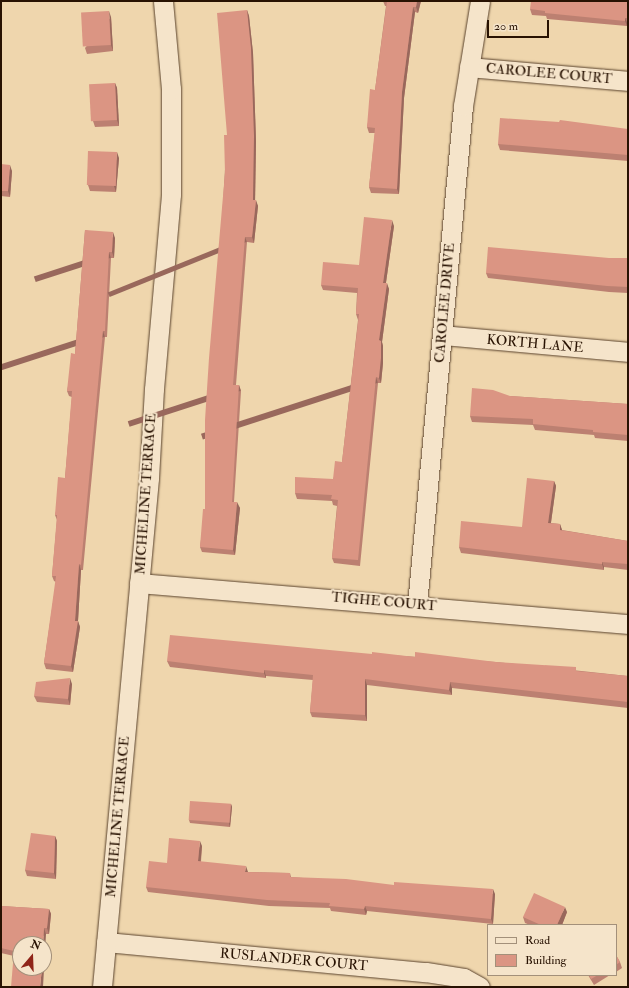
<!DOCTYPE html>
<html>
<head>
<meta charset="utf-8">
<style>
  body { margin:0 }
  #map { position:relative; width:629px; height:988px; overflow:hidden; background:#efd6ad; font-family:"IM FELL Double Pica",serif }
  div>[style] { position:absolute }
  .roads { filter:drop-shadow(0 0 1px #5a432d) drop-shadow(0 0 1px #5a432d) }
  .minor>* { height:19px; margin:-9.5px; padding:0 9.5px; transform-origin:9.5px; border-radius:9.5px; background:#f5e4ca }
  .wall>* { inset:0; background:#bc8071 }
  .shaded-wall>* { inset:0; background:#99685c; transform-origin:0 0 }
  .building>* { inset:0; background:#db9583; transform-origin:0 0 }
  span { translate:-50% -50%; white-space:nowrap; text-align:center; line-height:1.15; -webkit-text-stroke:4px #f5e4ca; paint-order:stroke }
  .street-label { font-size:14px; color:#281202 }
  .frame { position:absolute; inset:0; border:2px solid #281202; pointer-events:none }
  .legend { position:absolute; left:487px; top:924px; width:130px; height:52px; box-sizing:border-box; background:#f5e4ca; border:1px solid #a3907a; margin:0; padding:5px 7px; list-style:none; font-size:12px; color:#281202 }
  .legend li { display:flex; align-items:center; gap:8px; height:20px }
  .legend b { width:20px; border:1px solid #a3907a }
  .north { position:absolute; left:12px; top:936px; width:40px; height:40px; box-sizing:border-box; background:#f5e4ca; border:1px solid #a3907a; border-radius:50%; rotate:19deg; font-size:11px; font-weight:700; line-height:16px; text-align:center; color:#281202 }
  .north::after { content:''; display:block; margin:auto; width:14px; height:18px; background:#8f2418; clip-path:polygon(50% 0,100% 100%,50% 72%,0 100%) }
  .scale { position:absolute; left:487px; top:20px; width:62px; height:18px; box-sizing:border-box; border:2px solid #281202; border-top:0; padding-left:5px; font-size:12px; line-height:14px; white-space:nowrap; color:#281202; -webkit-text-stroke:3px #f5e4ca; paint-order:stroke }
</style>
</head>
<body>
<div id="map">
  <div class="roads">
    <div class="minor">
      <div style="left:469px;top:67px;width:160px;rotate:5deg"></div>
      <div style="left:442px;top:335px;width:187px;rotate:5.2deg"></div>
      <div style="left:139px;top:583px;width:491px;rotate:4.8deg"></div>
      <div style="left:417px;top:605px;width:501px;rotate:-84.73deg"></div>
      <div style="left:463px;top:106px;width:106px;rotate:-80.8deg"></div>
      <div style="left:106px;top:942px;width:321px;rotate:5.4deg"></div>
      <div style="left:426px;top:972px;width:38px;rotate:9deg"></div>
      <div style="left:464px;top:978px;width:18px;rotate:29deg"></div>
      <div style="left:102px;top:987px;width:511px;rotate:-84.72deg"></div>
      <div style="left:149px;top:478px;width:89px;rotate:-86.8deg"></div>
      <div style="left:154px;top:389px;width:196px;rotate:-85deg"></div>
      <div style="left:171px;top:194px;width:105px;rotate:-90deg"></div>
      <div style="left:171px;top:89px;width:88px;rotate:-95.2deg"></div>
    </div>
  </div>
  <div class="wall">
    <div style="clip-path:polygon(383px 1px,421px 1px,418px 13px,415px 12px,404px 98px,399px 194px,371px 193px,369px 187px,375px 133px,369px 133px,367px 127px,375px 90px,386px 6px,385px 6px)"></div>
    <div style="clip-path:polygon(628px 1px,628px 24px,627px 26px,547px 19px,546px 16px,532px 15px,530px 9px)"></div>
    <div style="clip-path:polygon(247px 10px,249px 16px,253px 53px,256px 141px,255px 200px,258px 206px,254px 243px,247px 242px,236px 385px,239px 385px,241px 391px,234px 502px,240px 508px,235px 555px,202px 552px,200px 547px,205px 509px,227px 135px)"></div>
    <div style="clip-path:polygon(111px 17px,113px 51px,87px 54px,85px 48px)"></div>
    <div style="clip-path:polygon(115px 83px,117px 88px,119px 126px,95px 127px,93px 121px)"></div>
    <div style="clip-path:polygon(628px 129px,628px 161px,500px 150px,498px 144px)"></div>
    <div style="clip-path:polygon(119px 158px,116px 192px,90px 191px,88px 185px)"></div>
    <div style="clip-path:polygon(1px 164px,12px 171px,10px 197px,1px 196px)"></div>
    <div style="clip-path:polygon(394px 226px,386px 283px,389px 289px,382px 342px,383px 346px,383px 363px,381px 383px,378px 383px,360px 566px,334px 563px,332px 558px,337px 506px,333px 505px,332px 501px,297px 499px,295px 493px,333px 479px,342px 462px,358px 320px,356px 314px,357px 293px,323px 290px,321px 285px,359px 265px)"></div>
    <div style="clip-path:polygon(85px 230px,115px 238px,114px 258px,111px 258px,107px 337px,105px 337px,83px 570px,81px 570px,78px 621px,80px 627px,73px 672px,46px 669px,44px 663px,56px 582px,54px 581px,52px 576px,57px 520px,55px 515px,65px 478px,72px 397px,69px 396px,67px 391px,75px 354px)"></div>
    <div style="clip-path:polygon(628px 258px,628px 293px,609px 292px,488px 278px,486px 273px)"></div>
    <div style="clip-path:polygon(510px 396px,628px 404px,628px 441px,595px 438px,594px 435px,535px 430px,533px 425px,472px 422px,470px 416px)"></div>
    <div style="clip-path:polygon(554px 481px,556px 486px,551px 523px,560px 524px,562px 530px,628px 541px,628px 570px,604px 567px,604px 570px,461px 553px,459px 547px,522px 527px)"></div>
    <div style="clip-path:polygon(372px 654px,496px 662px,628px 676px,628px 708px,452px 688px,452px 695px,367px 685px,367px 721px,312px 717px,310px 712px,313px 680px,266px 676px,266px 678px,170px 667px,167px 661px)"></div>
    <div style="clip-path:polygon(72px 684px,70px 705px,37px 702px,34px 696px)"></div>
    <div style="clip-path:polygon(231px 804px,232px 807px,230px 827px,190px 823px,189px 820px)"></div>
    <div style="clip-path:polygon(55px 836px,57px 841px,56px 879px,27px 876px,25px 870px)"></div>
    <div style="clip-path:polygon(202px 846px,201px 862px,248px 872px,290px 873px,291px 877px,495px 894px,493px 924px,367px 911px,366px 915px,331px 911px,330px 908px,269px 906px,148px 892px,146px 887px,167px 863px)"></div>
    <div style="clip-path:polygon(1px 906px,49px 909px,51px 914px,49px 934px,46px 934px,14px 956px,1px 953px)"></div>
    <div style="clip-path:polygon(567px 912px,562px 925px,530px 925px,525px 923px,523px 917px)"></div>
    <div style="clip-path:polygon(616px 955px,620px 962px,622px 968px,616px 972px)"></div>
    <div style="clip-path:polygon(588px 975px,610px 975px,594px 985px)"></div>
  </div>
  <div class="shaded-wall">
    <div style="clip-path:polygon(417px 1px,421px 1px,418px 13px,416px 7px)"></div>
    <div style="clip-path:polygon(413px 7px,415px 12px,404px 98px,399px 194px,397px 189px,402px 92px)"></div>
    <div style="clip-path:polygon(247px 10px,249px 16px,253px 53px,256px 141px,255px 205px,253px 200px)"></div>
    <div style="clip-path:polygon(109px 11px,111px 17px,113px 51px,111px 45px)"></div>
    <div style="clip-path:polygon(625px 18px,628px 24px,627px 26px,625px 21px)"></div>
    <div style="clip-path:polygon(115px 83px,117px 88px,119px 126px,117px 120px)"></div>
    <div style="clip-path:polygon(117px 152px,119px 158px,116px 192px,114px 186px)"></div>
    <div style="clip-path:polygon(10px 165px,12px 171px,10px 197px,8px 191px)"></div>
    <div style="clip-path:polygon(256px 200px,258px 206px,254px 243px,252px 237px)"></div>
    <div style="clip-path:polygon(392px 220px,394px 226px,385px 289px,383px 283px)"></div>
    <div style="clip-path:polygon(113px 232px,115px 238px,114px 258px,112px 252px)"></div>
    <div style="left:245px;top:237px;width:5px;height:148px;rotate:68deg"></div>
    <div style="left:109px;top:252px;width:6px;height:79px;rotate:72deg"></div>
    <div style="clip-path:polygon(387px 283px,389px 289px,382px 342px,383px 346px,383px 363px,381px 383px,379px 378px,379px 340px)"></div>
    <div style="left:103px;top:331px;width:6px;height:235px;rotate:72deg"></div>
    <div style="left:376px;top:377px;width:6px;height:184px;rotate:72deg"></div>
    <div style="left:239px;top:385px;width:6px;height:117px;rotate:72deg"></div>
    <div style="clip-path:polygon(554px 481px,556px 486px,550px 529px,548px 523px)"></div>
    <div style="clip-path:polygon(237px 502px,240px 508px,235px 555px,233px 550px)"></div>
    <div style="clip-path:polygon(560px 524px,562px 530px,562px 536px,560px 530px)"></div>
    <div style="clip-path:polygon(602px 562px,604px 567px,604px 570px,602px 564px)"></div>
    <div style="clip-path:polygon(79px 564px,81px 570px,78px 621px,80px 627px,73px 672px,71px 666px,75px 621px)"></div>
    <div style="clip-path:polygon(264px 670px,266px 676px,266px 678px,264px 673px)"></div>
    <div style="clip-path:polygon(70px 678px,72px 684px,70px 705px,68px 699px)"></div>
    <div style="clip-path:polygon(365px 679px,367px 685px,367px 721px,365px 715px)"></div>
    <div style="clip-path:polygon(450px 682px,452px 688px,452px 695px,449px 690px)"></div>
    <div style="clip-path:polygon(231px 804px,232px 807px,230px 827px,229px 824px)"></div>
    <div style="clip-path:polygon(55px 836px,57px 841px,56px 879px,54px 873px)"></div>
    <div style="clip-path:polygon(200px 841px,202px 846px,200px 867px,198px 861px)"></div>
    <div style="clip-path:polygon(246px 866px,248px 872px,245px 872px)"></div>
    <div style="clip-path:polygon(493px 889px,495px 894px,493px 924px,491px 919px)"></div>
    <div style="clip-path:polygon(365px 906px,367px 911px,366px 915px,364px 909px)"></div>
    <div style="clip-path:polygon(565px 907px,567px 912px,562px 925px,557px 925px)"></div>
    <div style="clip-path:polygon(49px 909px,51px 914px,49px 934px,47px 928px)"></div>
    <div style="clip-path:polygon(44px 928px,46px 934px,43px 987px,40px 987px,42px 968px,44px 968px,44px 944px,43px 944px)"></div>
  </div>
  <div class="building">
    <div style="clip-path:polygon(385px 1px,417px 1px,416px 7px,413px 7px,402px 92px,397px 189px,369px 187px,375px 128px,367px 127px,370px 89px,375px 90px,387px 1px)"></div>
    <div style="clip-path:polygon(531px 1px,628px 1px,628px 18px,625px 18px,625px 21px,545px 13px,545px 11px,530px 9px)"></div>
    <div style="clip-path:polygon(247px 10px,251px 48px,254px 136px,253px 200px,256px 200px,252px 237px,245px 237px,233px 385px,239px 385px,232px 502px,237px 502px,233px 550px,200px 547px,203px 509px,205px 509px,205px 420px,209px 358px,225px 173px,224px 135px,227px 135px,217px 13px)"></div>
    <div style="left:109px;top:11px;width:34px;height:28px;rotate:87deg"></div>
    <div style="left:115px;top:83px;width:37px;height:26px;rotate:87deg"></div>
    <div style="clip-path:polygon(500px 118px,559px 122px,560px 120px,628px 129px,628px 155px,498px 144px)"></div>
    <div style="left:88px;top:151px;width:29px;height:34px;rotate:2deg"></div>
    <div style="clip-path:polygon(1px 164px,10px 165px,8px 191px,1px 191px)"></div>
    <div style="clip-path:polygon(364px 217px,392px 220px,383px 283px,387px 283px,379px 340px,381px 341px,381px 358px,379px 378px,376px 377px,358px 560px,332px 558px,338px 500px,331px 499px,332px 495px,295px 493px,295px 477px,333px 479px,335px 461px,342px 462px,359px 314px,356px 314px,358px 288px,321px 285px,323px 262px,359px 265px)"></div>
    <div style="clip-path:polygon(85px 230px,113px 232px,112px 252px,109px 252px,105px 331px,103px 331px,81px 565px,79px 564px,75px 621px,78px 621px,71px 666px,44px 663px,56px 576px,52px 576px,57px 515px,55px 515px,58px 477px,65px 478px,72px 391px,67px 391px,71px 353px,75px 354px)"></div>
    <div style="clip-path:polygon(488px 247px,609px 258px,628px 258px,628px 287px,607px 286px,486px 273px)"></div>
    <div style="clip-path:polygon(472px 388px,493px 390px,510px 396px,628px 404px,628px 435px,593px 432px,593px 430px,533px 424px,533px 419px,470px 416px)"></div>
    <div style="clip-path:polygon(527px 478px,554px 481px,548px 523px,560px 524px,560px 530px,628px 541px,628px 564px,602px 562px,602px 564px,459px 547px,461px 521px,522px 527px)"></div>
    <div style="clip-path:polygon(170px 635px,372px 654px,372px 652px,415px 657px,415px 652px,496px 662px,576px 667px,576px 671px,628px 676px,628px 702px,450px 682px,449px 690px,365px 679px,365px 715px,310px 712px,313px 675px,264px 670px,264px 673px,167px 661px)"></div>
    <div style="clip-path:polygon(70px 678px,68px 699px,34px 696px,36px 682px)"></div>
    <div style="left:190px;top:801px;width:41px;height:19px;rotate:4deg"></div>
    <div style="clip-path:polygon(31px 833px,55px 836px,54px 873px,25px 870px)"></div>
    <div style="clip-path:polygon(169px 838px,200px 841px,198px 861px,246px 866px,245px 872px,290px 873px,290px 877px,346px 879px,394px 885px,394px 882px,493px 889px,491px 919px,365px 906px,364px 909px,329px 906px,330px 903px,267px 900px,146px 887px,149px 861px,167px 863px)"></div>
    <div style="clip-path:polygon(534px 893px,565px 907px,557px 925px,541px 925px,523px 917px)"></div>
    <div style="clip-path:polygon(1px 906px,49px 909px,47px 928px,44px 928px,43px 944px,20px 944px,20px 968px,42px 968px,40px 987px,11px 987px,14px 951px,1px 948px)"></div>
    <div style="clip-path:polygon(616px 955px,620px 962px,616px 965px)"></div>
    <div style="clip-path:polygon(589px 975px,598px 975px,591px 979px)"></div>
  </div>
  <div class="street-label">
    <span style="left:549px;top:74px;rotate:5deg">CAROLEE COURT</span>
    <span style="left:445px;top:303px;rotate:-85deg">CAROLEE DRIVE</span>
    <span style="left:535px;top:344px;rotate:5deg">KORTH LANE</span>
    <span style="left:146px;top:494px;rotate:-86deg">MICHELINE TERRACE</span>
    <span style="left:384px;top:602px;rotate:5deg">TIGHE COURT</span>
    <span style="left:118px;top:817px;rotate:-85deg">MICHELINE TERRACE</span>
    <span style="left:294px;top:960px;rotate:5deg">RUSLANDER COURT</span>
  </div>
  <div class="frame"></div>
  <ul class="legend">
  <li><b style="height:5px;background:#f5e4ca"></b>Road</li>
  <li><b style="height:11px;background:#db9583"></b>Building</li>
  </ul>
  <div class="north">N</div>
  <div class="scale">20 m</div>
</div>
</body>
</html>
